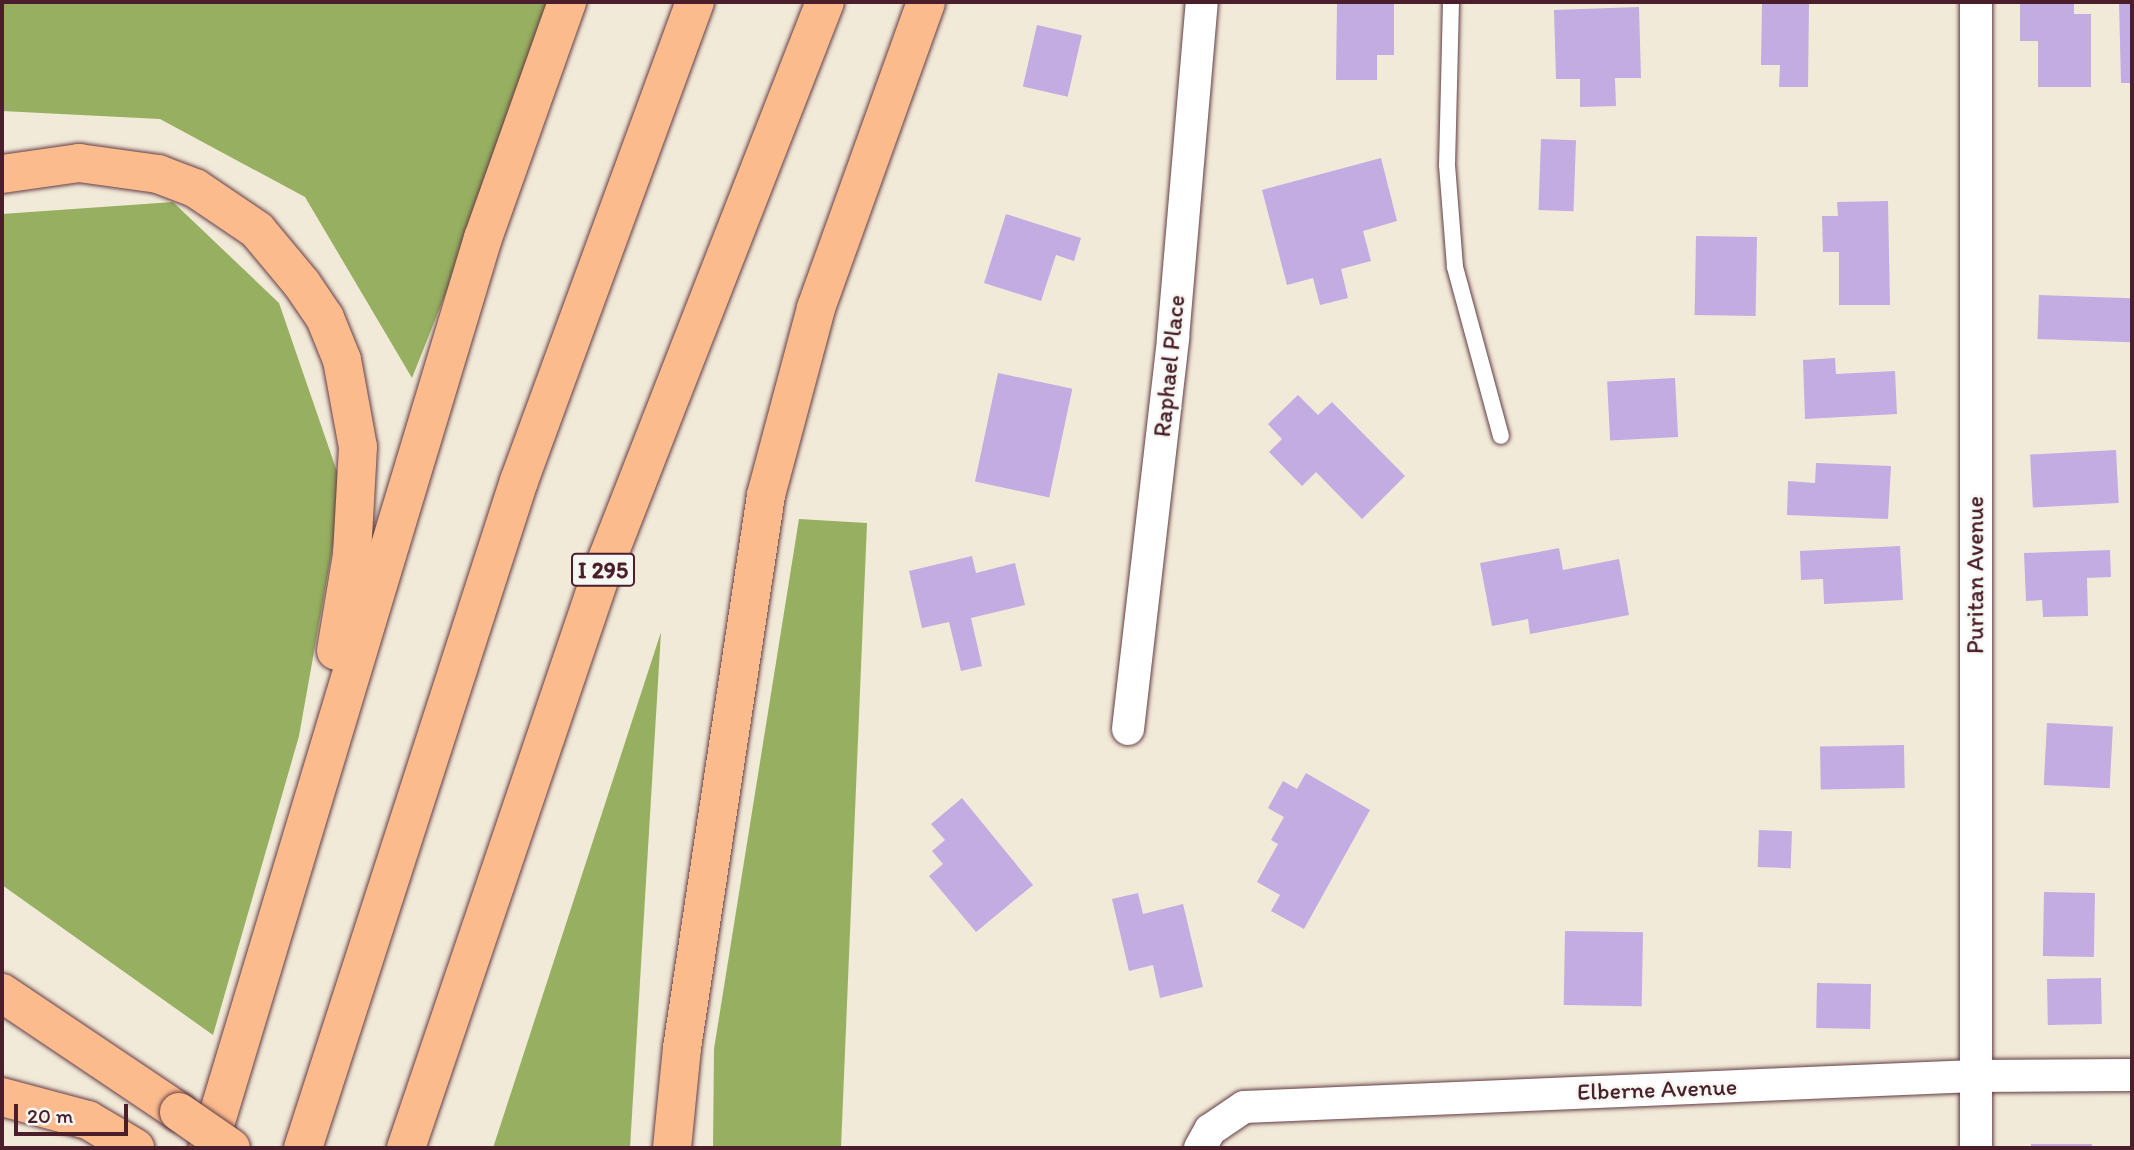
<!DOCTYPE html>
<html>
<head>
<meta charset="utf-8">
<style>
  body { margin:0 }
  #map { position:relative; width:2134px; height:1150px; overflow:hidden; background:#f2ead8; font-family:Itim,sans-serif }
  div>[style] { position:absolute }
  .forest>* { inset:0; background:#96af60 }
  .building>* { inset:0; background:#c3ace2; transform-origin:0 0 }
  .roads { filter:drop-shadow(0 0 2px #633d45) drop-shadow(0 0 2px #633d45) }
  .service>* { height:16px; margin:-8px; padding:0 8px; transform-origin:8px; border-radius:8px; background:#fff }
  .minor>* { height:32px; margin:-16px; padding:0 16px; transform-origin:16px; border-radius:16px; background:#fff }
  .motorway>* { height:38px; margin:-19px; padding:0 19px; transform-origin:19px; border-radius:19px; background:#fbbb8d }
  .bridges { filter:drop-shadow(0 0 2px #633d45) drop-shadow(0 0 2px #633d45) }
  .motorway-bridge>* { height:38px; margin:-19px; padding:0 19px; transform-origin:19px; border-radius:19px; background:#fbbb8d }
  span { translate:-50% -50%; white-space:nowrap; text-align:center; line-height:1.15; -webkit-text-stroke:5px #f6f6f2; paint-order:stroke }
  .shield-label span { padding:2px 5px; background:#f6f6f2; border:2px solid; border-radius:5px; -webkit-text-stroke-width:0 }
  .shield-label { font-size:23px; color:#4a1f2b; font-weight:700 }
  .street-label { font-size:24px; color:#4a1f2b }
  .frame { position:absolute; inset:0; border:4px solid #4a1f2b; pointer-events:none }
  .scale { position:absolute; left:14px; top:1104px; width:114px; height:32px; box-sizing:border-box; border:4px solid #4a1f2b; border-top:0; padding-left:9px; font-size:21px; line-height:24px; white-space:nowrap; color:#4a1f2b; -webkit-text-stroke:5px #f6f6f2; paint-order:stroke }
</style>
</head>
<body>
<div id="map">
  <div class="forest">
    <div style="clip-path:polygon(2px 2px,562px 2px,412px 378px,305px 197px,160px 119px,2px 111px)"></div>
    <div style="clip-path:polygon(173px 202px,279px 303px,343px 489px,299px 736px,213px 1035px,2px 885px,2px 214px)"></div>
    <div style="clip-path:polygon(799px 519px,867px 523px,841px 1148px,713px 1148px,714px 1049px)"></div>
    <div style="clip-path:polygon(661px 632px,630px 1148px,493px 1148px)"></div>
  </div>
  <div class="building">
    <div style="clip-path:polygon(1337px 2px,1394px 2px,1394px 55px,1377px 55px,1377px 80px,1336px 80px)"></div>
    <div style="clip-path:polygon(2020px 2px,2074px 2px,2074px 14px,2091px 14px,2091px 87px,2038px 87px,2038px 41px,2020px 41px)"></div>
    <div style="clip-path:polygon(2119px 2px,2132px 2px,2132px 83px,2121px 83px)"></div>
    <div style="clip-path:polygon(1762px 3px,1809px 3px,1808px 87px,1779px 87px,1780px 65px,1761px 65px)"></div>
    <div style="clip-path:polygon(1639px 7px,1641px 78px,1615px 78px,1616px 106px,1580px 107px,1580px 79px,1556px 79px,1554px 10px)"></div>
    <div style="left:1037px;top:25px;width:46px;height:63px;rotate:13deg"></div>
    <div style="left:1541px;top:139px;width:35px;height:71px;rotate:2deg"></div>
    <div style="clip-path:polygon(1381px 158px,1397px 221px,1363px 231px,1371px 261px,1341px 269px,1348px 298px,1320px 305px,1313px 278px,1287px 285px,1262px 190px)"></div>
    <div style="clip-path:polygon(1888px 201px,1890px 305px,1839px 305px,1839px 252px,1823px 252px,1822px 216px,1838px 216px,1837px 202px)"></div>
    <div style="clip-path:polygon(1006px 214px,1081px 238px,1074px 261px,1056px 255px,1041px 301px,984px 283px)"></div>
    <div style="left:1696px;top:236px;width:61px;height:79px;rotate:1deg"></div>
    <div style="left:2039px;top:295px;width:93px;height:44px;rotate:2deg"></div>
    <div style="clip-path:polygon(1835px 358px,1836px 374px,1895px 371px,1897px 414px,1805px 419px,1803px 360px)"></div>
    <div style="left:998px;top:373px;width:76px;height:111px;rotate:12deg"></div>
    <div style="left:1675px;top:378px;width:59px;height:68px;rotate:87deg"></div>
    <div style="clip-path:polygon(1298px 395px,1318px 415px,1332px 402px,1405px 476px,1362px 519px,1316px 472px,1302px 486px,1269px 452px,1282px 439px,1268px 424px)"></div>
    <div style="left:2116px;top:450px;width:53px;height:86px;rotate:87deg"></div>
    <div style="clip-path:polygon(1816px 463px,1891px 466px,1888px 519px,1787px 515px,1788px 481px,1815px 483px)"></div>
    <div style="clip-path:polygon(1900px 546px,1903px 600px,1824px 604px,1823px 579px,1801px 580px,1800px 551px)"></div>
    <div style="clip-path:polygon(1559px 548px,1563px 570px,1619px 559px,1629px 615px,1530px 634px,1528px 619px,1492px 626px,1480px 563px)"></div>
    <div style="clip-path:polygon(2110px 550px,2111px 577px,2087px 578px,2088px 616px,2043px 617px,2042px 600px,2026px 601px,2024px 553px)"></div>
    <div style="clip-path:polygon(972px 556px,976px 573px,1015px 563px,1025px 605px,971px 618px,982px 666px,961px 671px,949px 622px,922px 628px,909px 571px)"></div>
    <div style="left:2047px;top:723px;width:66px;height:62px;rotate:3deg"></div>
    <div style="left:1904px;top:745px;width:43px;height:84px;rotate:89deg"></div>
    <div style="clip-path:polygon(1306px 773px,1370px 810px,1304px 929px,1271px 911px,1280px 895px,1257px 882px,1278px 844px,1271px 840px,1284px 817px,1268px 808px,1283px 781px,1297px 789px)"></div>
    <div style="clip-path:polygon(962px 798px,1033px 885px,976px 932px,929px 876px,943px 864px,932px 851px,945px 840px,931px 824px)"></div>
    <div style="left:1759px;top:830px;width:33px;height:37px;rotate:2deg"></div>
    <div style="left:2044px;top:892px;width:51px;height:64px;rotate:1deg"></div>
    <div style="clip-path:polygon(1138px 893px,1143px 914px,1183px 904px,1203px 987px,1160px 998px,1153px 965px,1129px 971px,1112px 899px)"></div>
    <div style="left:1565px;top:931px;width:78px;height:74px;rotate:1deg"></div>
    <div style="left:2101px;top:978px;width:46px;height:54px;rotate:89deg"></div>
    <div style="left:1817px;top:983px;width:54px;height:45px;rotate:1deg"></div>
    <div style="left:2031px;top:1144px;width:61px;height:4px"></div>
  </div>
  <div class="roads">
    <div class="service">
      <div style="left:1451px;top:2px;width:163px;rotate:91.4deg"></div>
      <div style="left:1447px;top:165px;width:102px;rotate:85.5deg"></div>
      <div style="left:1455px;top:267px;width:175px;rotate:74.8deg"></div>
    </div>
    <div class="minor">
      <div style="left:1976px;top:2px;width:1146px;rotate:90deg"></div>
      <div style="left:1128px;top:729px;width:394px;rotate:-83.4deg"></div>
      <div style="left:1173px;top:338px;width:337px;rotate:-85.1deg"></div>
      <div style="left:1200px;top:1148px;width:21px;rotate:-61deg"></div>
      <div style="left:1210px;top:1130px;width:41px;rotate:-34.1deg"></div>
      <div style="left:1244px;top:1107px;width:731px;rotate:-2.43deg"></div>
      <div style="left:1974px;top:1076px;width:158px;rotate:-0.4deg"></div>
    </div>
    <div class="motorway">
      <div style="left:2px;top:174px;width:78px;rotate:-8.1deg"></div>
      <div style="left:79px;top:163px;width:80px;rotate:7.9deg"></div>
      <div style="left:158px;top:174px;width:40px;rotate:21deg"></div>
      <div style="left:195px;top:188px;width:75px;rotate:34.1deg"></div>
      <div style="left:257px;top:230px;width:70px;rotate:50.2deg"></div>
      <div style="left:302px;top:284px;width:41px;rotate:55.9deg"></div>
      <div style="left:325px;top:318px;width:45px;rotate:68deg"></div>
      <div style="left:342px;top:360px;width:88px;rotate:79.6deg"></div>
      <div style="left:358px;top:447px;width:108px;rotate:93.2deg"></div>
      <div style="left:352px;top:555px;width:97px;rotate:99.5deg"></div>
      <div style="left:2px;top:993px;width:213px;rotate:33.9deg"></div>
      <div style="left:2px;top:1097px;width:89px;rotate:15deg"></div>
      <div style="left:88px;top:1120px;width:55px;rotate:30.8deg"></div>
      <div style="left:208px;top:1148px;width:951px;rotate:-73.19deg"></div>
      <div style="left:483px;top:238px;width:251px;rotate:-70.4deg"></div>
      <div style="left:303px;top:1148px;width:701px;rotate:-72.06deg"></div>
      <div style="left:519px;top:481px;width:510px;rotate:-69.83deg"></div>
      <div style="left:406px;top:1148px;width:603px;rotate:-71.23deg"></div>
      <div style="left:600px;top:577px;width:617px;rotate:-68.63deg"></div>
      <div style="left:672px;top:1148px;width:100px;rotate:-84.3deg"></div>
      <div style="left:682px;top:1048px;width:559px;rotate:-81.36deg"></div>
      <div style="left:766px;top:495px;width:194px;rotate:-75deg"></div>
      <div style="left:816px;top:308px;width:325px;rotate:-70.2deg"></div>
    </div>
  </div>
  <div class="bridges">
    <div class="motorway-bridge">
      <div style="left:179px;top:1112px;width:63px;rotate:34.7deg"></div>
    </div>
  </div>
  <div class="shield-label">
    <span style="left:603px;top:570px">I 295</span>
  </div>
  <div class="street-label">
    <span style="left:1169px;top:366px;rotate:-84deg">Raphael Place</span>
    <span style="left:1975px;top:575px;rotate:-90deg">Puritan Avenue</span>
    <span style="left:1657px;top:1089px;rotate:-2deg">Elberne Avenue</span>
  </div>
  <div class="frame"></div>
  <div class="scale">20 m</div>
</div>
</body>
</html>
